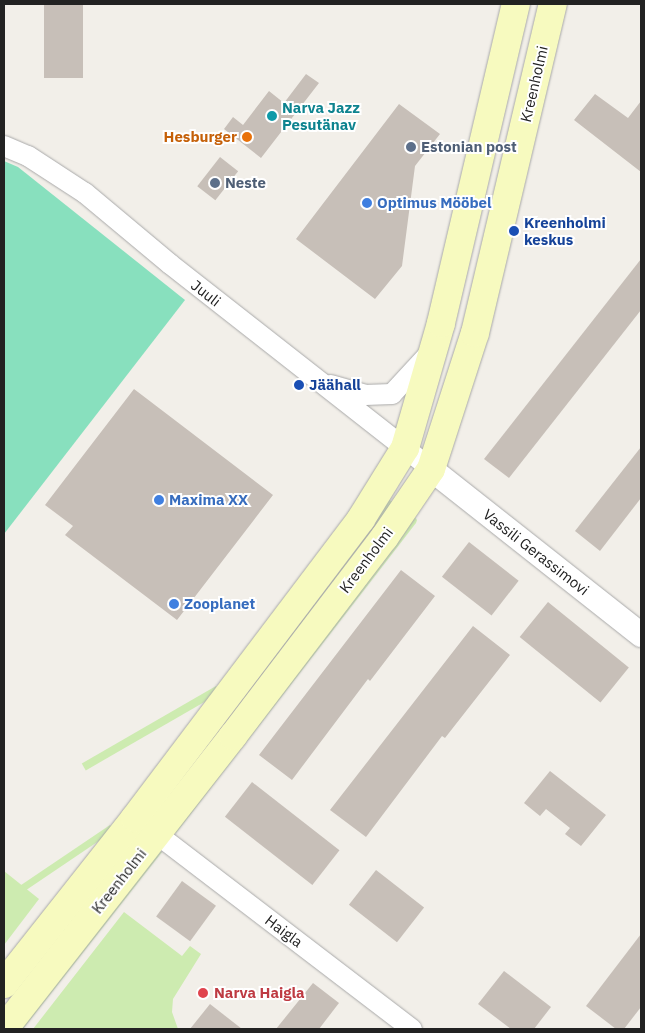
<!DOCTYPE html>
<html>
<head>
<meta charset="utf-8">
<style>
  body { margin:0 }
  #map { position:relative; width:645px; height:1033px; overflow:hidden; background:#f2efe9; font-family:"IBM Plex Sans",sans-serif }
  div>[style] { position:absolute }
  .grass>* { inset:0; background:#cdebb0; transform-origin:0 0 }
  .pitch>* { inset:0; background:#88e0be }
  .building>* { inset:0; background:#c7bfb8; transform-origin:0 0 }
  .roads { filter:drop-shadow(0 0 1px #a9a9a9) drop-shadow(0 0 1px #a9a9a9) }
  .minor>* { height:20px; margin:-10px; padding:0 10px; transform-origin:10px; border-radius:10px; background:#fff }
  .tertiary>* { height:24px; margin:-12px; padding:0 12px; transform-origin:12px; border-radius:12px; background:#fff }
  .secondary>* { height:28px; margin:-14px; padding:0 14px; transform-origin:14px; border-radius:14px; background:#f7fabf }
  .dots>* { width:14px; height:14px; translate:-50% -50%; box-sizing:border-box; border:2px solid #fff; border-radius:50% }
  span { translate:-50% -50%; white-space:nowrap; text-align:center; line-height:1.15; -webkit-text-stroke:4px #fff; paint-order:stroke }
  .street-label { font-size:15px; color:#222 }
  .culture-label { font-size:15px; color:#0d838f; font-weight:700 }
  .left { translate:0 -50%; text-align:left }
  .food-label { font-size:15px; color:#c56008; font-weight:700 }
  .right { translate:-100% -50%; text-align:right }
  .service-label { font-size:15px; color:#4e5e75; font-weight:700 }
  .shop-label { font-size:15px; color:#366cbe; font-weight:700 }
  .transit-label { font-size:15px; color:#164399; font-weight:700 }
  .health-label { font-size:15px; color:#be3a42; font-weight:700 }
  .frame { position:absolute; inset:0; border:5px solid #222; pointer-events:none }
</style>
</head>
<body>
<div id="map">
  <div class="grass">
    <div style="clip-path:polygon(388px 499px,396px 504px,157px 816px,151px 812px)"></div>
    <div style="clip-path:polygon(414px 516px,417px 520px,416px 523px,176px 833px,175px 829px)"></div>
    <div style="left:216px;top:686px;width:8px;height:155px;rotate:60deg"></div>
    <div style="left:110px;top:825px;width:7px;height:170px;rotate:56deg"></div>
    <div style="clip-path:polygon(155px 851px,162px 852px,23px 1029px,13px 1029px)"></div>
    <div style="clip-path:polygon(4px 871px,39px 899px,4px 945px)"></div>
    <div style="clip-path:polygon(124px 912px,182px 956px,190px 946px,201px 954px,173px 999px,172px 1012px,178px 1029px,33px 1029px)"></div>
  </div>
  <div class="pitch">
    <div style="clip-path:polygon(4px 161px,18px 167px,185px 300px,4px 534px)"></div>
  </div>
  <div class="building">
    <div style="left:44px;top:4px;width:39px;height:74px"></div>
    <div style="clip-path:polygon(306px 74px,319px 83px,261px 158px,224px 129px,233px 117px,243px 125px,269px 91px,284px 103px)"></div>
    <div style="clip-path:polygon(595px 94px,628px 118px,641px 101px,641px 172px,574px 120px)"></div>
    <div style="clip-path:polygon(399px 104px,440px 134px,415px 166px,402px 266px,375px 299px,296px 239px)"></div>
    <div style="left:220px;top:157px;width:23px;height:37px;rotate:38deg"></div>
    <div style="clip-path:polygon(641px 259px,641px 310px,509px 478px,484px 459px)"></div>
    <div style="clip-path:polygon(134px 389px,273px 495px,177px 620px,65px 535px,73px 526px,45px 505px)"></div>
    <div style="clip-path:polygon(641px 447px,641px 498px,600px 551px,575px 531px)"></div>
    <div style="left:469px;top:542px;width:63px;height:44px;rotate:38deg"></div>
    <div style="clip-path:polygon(401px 570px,435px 596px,370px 681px,368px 679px,292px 780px,259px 755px)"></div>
    <div style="left:548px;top:602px;width:104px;height:45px;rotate:39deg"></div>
    <div style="clip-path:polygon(473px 626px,510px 655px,445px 738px,442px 736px,366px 837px,330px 810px)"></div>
    <div style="clip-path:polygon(550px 771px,606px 815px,581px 846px,565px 834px,570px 828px,546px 809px,540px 816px,524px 803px)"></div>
    <div style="left:252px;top:782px;width:111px;height:44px;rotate:38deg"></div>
    <div style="left:376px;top:870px;width:61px;height:44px;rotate:38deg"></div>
    <div style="left:182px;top:881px;width:42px;height:44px;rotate:36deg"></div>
    <div style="clip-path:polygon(641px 934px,641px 1007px,624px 1029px,616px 1029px,586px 1006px)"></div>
    <div style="clip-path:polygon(504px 971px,551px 1007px,534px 1029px,511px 1029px,478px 1004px)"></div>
    <div style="clip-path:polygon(313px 983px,339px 1003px,319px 1029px,276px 1029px)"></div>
    <div style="clip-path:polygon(210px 1004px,242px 1029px,190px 1029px)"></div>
  </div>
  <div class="roads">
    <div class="minor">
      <div style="left:4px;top:146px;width:26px;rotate:23deg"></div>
      <div style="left:28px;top:156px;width:68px;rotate:33deg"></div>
      <div style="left:85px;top:193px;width:111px;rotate:39.9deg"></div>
      <div style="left:170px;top:264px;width:332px;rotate:38.1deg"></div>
      <div style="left:331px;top:385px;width:35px;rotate:16deg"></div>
      <div style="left:365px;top:395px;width:27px;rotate:-2deg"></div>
      <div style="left:392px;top:394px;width:53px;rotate:-47.3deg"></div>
      <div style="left:145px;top:825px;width:336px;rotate:37.4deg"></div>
    </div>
    <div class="tertiary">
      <div style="left:431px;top:469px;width:268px;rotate:38.3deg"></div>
    </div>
    <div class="secondary">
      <div style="left:4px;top:984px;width:211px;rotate:-51.7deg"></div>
      <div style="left:135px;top:818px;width:375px;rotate:-52.9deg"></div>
      <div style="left:361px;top:519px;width:84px;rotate:-58.2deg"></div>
      <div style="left:405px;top:448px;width:130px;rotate:-73.9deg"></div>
      <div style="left:441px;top:323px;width:328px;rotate:-76.8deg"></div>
      <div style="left:4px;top:1029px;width:372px;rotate:-52deg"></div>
      <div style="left:233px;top:736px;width:249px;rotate:-52.7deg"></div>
      <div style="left:384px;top:538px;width:83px;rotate:-55.7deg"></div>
      <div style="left:431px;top:469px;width:143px;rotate:-72.1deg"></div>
      <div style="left:475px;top:333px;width:338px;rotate:-76.7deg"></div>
    </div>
  </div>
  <div class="dots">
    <div style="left:272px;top:116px;background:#0f9aa8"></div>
    <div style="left:247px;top:137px;background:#e8710a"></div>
    <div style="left:411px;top:147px;background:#5c6f8a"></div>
    <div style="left:215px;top:183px;background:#5c6f8a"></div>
    <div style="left:367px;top:203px;background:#3f7fe0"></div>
    <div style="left:514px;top:231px;background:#1a4fb4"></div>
    <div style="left:299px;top:385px;background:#1a4fb4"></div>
    <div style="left:159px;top:500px;background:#3f7fe0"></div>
    <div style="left:174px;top:604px;background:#3f7fe0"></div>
    <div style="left:203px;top:993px;background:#e0444e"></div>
  </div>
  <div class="street-label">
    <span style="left:534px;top:84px;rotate:-77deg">Kreenholmi</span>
    <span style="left:206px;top:293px;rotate:38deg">Juuli</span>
    <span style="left:536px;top:552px;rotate:38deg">Vassili Gerassimovi</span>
    <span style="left:366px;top:560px;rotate:-53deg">Kreenholmi</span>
    <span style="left:119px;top:881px;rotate:-52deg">Kreenholmi</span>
    <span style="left:284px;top:931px;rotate:37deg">Haigla</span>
  </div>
  <div class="culture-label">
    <span class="left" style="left:282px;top:116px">Narva Jazz<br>Pesutänav</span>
  </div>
  <div class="food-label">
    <span class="right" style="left:237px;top:137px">Hesburger</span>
  </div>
  <div class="service-label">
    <span class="left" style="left:421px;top:147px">Estonian post</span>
    <span class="left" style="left:225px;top:183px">Neste</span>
  </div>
  <div class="shop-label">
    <span class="left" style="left:377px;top:203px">Optimus Mööbel</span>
    <span class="left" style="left:169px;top:500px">Maxima XX</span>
    <span class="left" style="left:184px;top:604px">Zooplanet</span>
  </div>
  <div class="transit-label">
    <span class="left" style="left:524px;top:231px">Kreenholmi<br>keskus</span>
    <span class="left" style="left:309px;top:385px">Jäähall</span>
  </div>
  <div class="health-label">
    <span class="left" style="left:214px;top:993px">Narva Haigla</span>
  </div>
  <div class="frame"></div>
</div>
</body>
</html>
